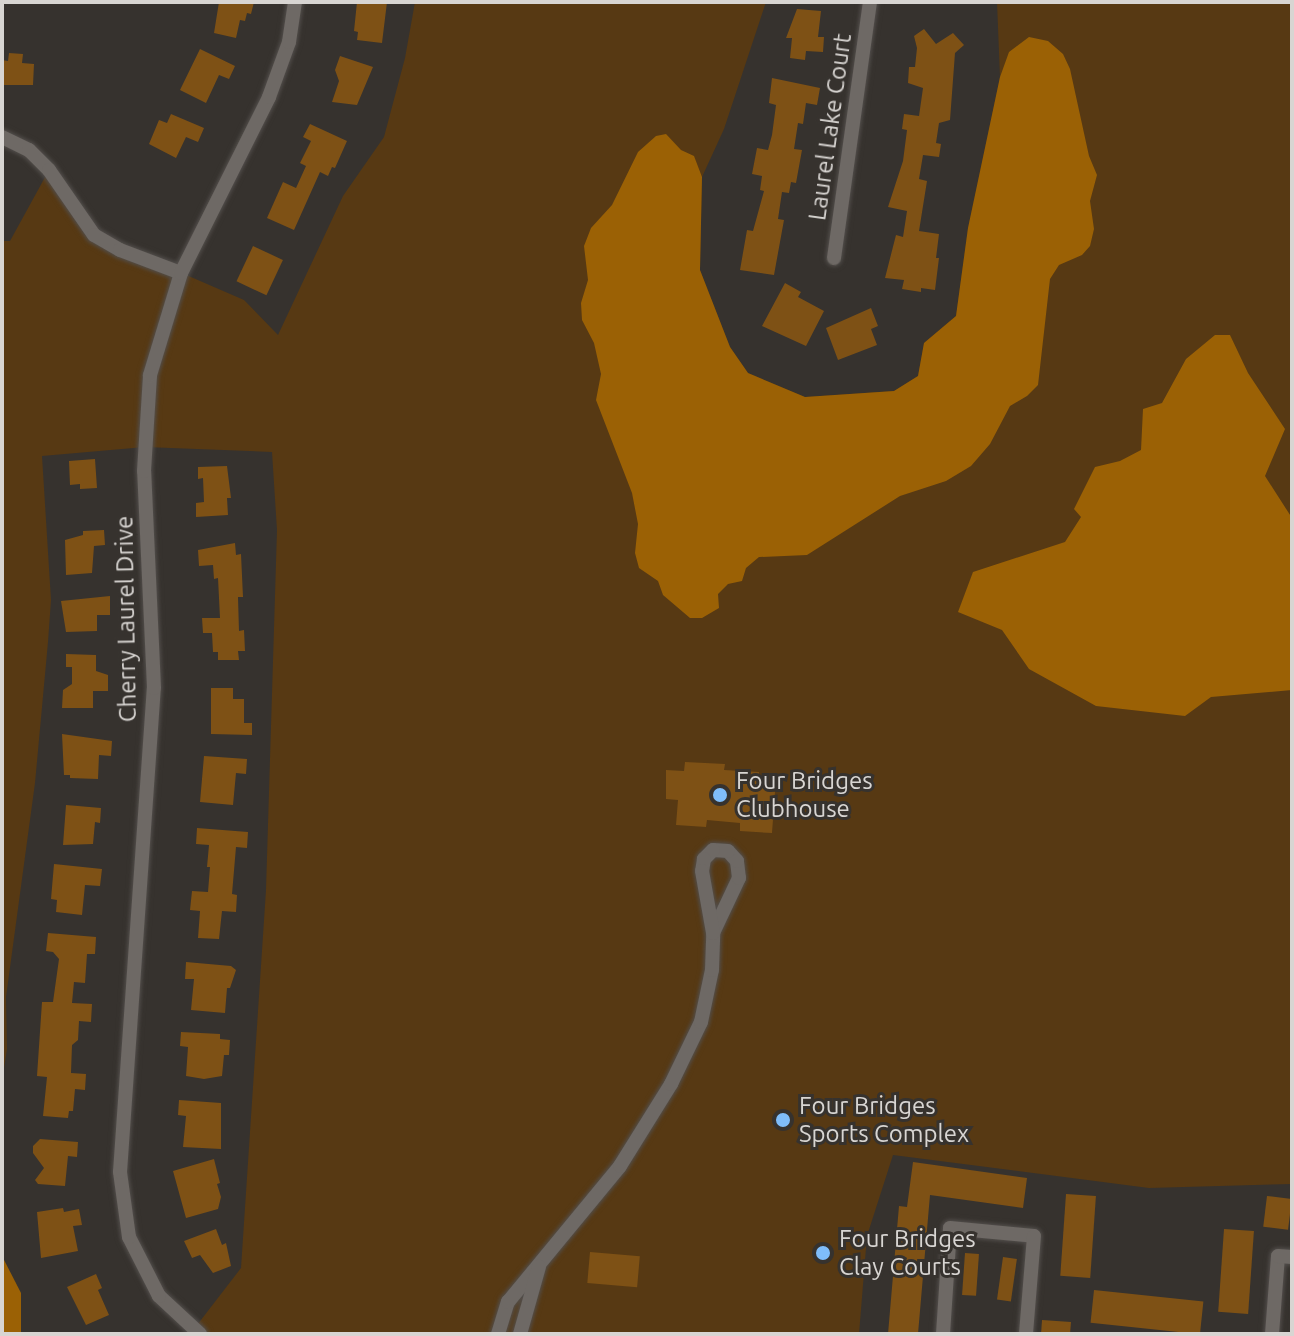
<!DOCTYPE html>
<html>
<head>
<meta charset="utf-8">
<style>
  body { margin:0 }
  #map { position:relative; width:1294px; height:1336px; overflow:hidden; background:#36322e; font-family:Ubuntu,sans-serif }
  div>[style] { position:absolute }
  .green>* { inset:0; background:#573913 }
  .water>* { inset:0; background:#9b6105 }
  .building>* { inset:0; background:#7e5115; transform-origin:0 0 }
  .roads { filter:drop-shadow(0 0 2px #524e4b) drop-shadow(0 0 2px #524e4b) }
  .minor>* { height:14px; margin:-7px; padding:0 7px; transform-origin:7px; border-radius:7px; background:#6e6965 }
  .dots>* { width:22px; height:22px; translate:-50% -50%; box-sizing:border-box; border:4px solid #36322e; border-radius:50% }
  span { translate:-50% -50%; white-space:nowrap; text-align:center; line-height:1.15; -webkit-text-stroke:6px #36322e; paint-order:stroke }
  .street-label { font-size:24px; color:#d8d5d2 }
  .poi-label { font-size:24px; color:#d8d5d2 }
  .left { translate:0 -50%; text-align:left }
  .frame { position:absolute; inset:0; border:4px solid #d8d5d2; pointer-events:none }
</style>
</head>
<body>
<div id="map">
  <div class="green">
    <div style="clip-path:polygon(415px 2px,766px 2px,724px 129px,702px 177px,700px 270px,730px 347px,748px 373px,805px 397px,894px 391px,918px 376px,924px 343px,956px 316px,968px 228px,1000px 77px,997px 2px,1292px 2px,1292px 1184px,1149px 1188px,893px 1155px,867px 1236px,859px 1334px,200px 1334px,194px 1329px,241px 1268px,266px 890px,277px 530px,272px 452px,145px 447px,42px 456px,51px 600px,48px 642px,35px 783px,6px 997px,7px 1049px,2px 1081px,2px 241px,10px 241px,49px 170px,94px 235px,244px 300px,278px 335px,343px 196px,384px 137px,405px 58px)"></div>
  </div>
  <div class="water">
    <div style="clip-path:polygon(1029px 37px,1048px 41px,1063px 54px,1070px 69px,1089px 156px,1097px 175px,1090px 201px,1094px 229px,1090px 246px,1082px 255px,1059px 265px,1050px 279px,1038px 385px,1027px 396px,1010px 406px,990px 444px,971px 466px,946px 481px,900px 496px,807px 555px,759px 557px,746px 568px,742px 581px,728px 584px,718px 594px,719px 608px,702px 618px,690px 618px,663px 595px,658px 581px,639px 568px,635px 553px,638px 524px,632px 493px,596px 400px,601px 374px,594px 343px,582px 320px,581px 303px,588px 280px,584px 246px,591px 228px,612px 205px,638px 152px,656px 136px,666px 134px,681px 150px,694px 156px,702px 177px,700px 270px,730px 347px,748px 373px,805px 397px,894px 391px,918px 376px,924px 343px,956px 316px,968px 228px,1000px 77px,1009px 52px)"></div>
    <div style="clip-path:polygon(1215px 335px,1230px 335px,1248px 373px,1285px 429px,1265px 476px,1292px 518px,1292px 690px,1211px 697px,1185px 716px,1096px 706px,1029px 669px,1002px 630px,958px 612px,973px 572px,1065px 542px,1081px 517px,1074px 509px,1095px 467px,1120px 461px,1141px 450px,1143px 409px,1162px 403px,1186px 359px)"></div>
    <div style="clip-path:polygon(2px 1256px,21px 1293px,21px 1334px,2px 1334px)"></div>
  </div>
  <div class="building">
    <div style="clip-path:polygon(219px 2px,254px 2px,251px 14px,247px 13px,245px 21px,240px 20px,236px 38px,214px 33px)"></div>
    <div style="clip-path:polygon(357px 2px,387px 2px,382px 43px,357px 40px,358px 32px,354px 31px)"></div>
    <div style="clip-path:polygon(797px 9px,821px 11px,818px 37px,824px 37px,823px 52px,806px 51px,805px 60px,790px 58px,792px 38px,786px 38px)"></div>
    <div style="clip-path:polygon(924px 29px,936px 44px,953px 33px,964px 45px,955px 53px,950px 120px,939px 123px,936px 143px,941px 144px,939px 157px,923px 155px,919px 179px,927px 181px,919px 231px,939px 234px,936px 258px,939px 258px,935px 290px,921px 288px,921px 292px,902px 289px,904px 280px,885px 278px,896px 235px,903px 237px,907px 211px,888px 207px,903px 161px,907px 130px,902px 129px,904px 114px,919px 116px,923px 88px,908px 83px,909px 67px,915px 67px,917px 48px,914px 36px)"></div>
    <div style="clip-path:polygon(200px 49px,235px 66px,229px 79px,219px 75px,206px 103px,180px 90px)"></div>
    <div style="clip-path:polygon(9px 53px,23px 54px,22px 63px,34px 64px,33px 85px,2px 85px,2px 60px,8px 61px)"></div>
    <div style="clip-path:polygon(340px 56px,373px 67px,357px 105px,332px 102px,339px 81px,335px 70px)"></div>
    <div style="clip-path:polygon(772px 78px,820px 88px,817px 105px,806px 103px,803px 124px,798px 123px,794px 149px,802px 150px,796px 183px,791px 182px,789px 193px,782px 192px,778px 219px,784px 220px,774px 275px,740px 270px,747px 230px,753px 231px,764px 191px,760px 190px,762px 176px,752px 174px,757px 148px,768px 150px,772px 135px,776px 105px,769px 103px)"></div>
    <div style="clip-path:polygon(171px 114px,204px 128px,198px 142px,186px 137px,176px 158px,149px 144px,159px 120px,167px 123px)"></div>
    <div style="clip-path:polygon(310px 124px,347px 141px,335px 168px,332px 167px,328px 176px,320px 172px,294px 230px,267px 218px,283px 182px,296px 188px,306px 166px,300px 163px,311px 141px,303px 137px)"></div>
    <div style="left:253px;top:246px;width:33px;height:39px;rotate:25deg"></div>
    <div style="clip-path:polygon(785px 283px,801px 292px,798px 297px,824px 311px,806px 346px,762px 326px)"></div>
    <div style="clip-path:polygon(871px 308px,878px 326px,871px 329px,877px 345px,838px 360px,826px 328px)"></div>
    <div style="clip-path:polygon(95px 459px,97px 488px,80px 489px,80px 484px,70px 485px,69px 461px)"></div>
    <div style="clip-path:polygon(227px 466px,231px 498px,227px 498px,228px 515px,196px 517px,196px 503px,204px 502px,203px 478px,198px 479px,198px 467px)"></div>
    <div style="clip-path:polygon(104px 530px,105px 545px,94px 546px,92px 573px,66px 575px,65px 540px,83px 535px,83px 531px)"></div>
    <div style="clip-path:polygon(235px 543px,236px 555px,241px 554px,243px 597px,238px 597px,239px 631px,244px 630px,245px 651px,238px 651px,239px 660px,218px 660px,218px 652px,213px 652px,212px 633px,203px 633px,202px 618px,220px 618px,218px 578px,214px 579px,213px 565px,199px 566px,198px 550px)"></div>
    <div style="clip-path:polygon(110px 596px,110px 615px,97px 615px,97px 631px,66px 632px,61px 601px)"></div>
    <div style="clip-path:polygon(66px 654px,96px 655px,96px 671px,108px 675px,108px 691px,93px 691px,93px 708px,62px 708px,63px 690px,72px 684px,72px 667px,66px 667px)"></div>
    <div style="clip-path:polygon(211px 688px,233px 688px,233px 699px,244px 699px,244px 723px,252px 723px,252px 735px,211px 734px)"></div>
    <div style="clip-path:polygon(62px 734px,112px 741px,111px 756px,99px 755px,98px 779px,70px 778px,70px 775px,64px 775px)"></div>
    <div style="clip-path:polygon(204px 756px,247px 759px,246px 774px,236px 773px,233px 805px,200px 802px)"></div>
    <div style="clip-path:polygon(685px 762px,725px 764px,724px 770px,759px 772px,758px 784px,771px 785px,771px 791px,775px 792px,772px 833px,740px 831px,740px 823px,707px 820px,706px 827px,676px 825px,678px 800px,666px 799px,666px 770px,684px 771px)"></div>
    <div style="clip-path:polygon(66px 805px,101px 808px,100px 823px,95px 822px,93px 844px,63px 845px)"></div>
    <div style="clip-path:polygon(197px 828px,248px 832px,247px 848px,236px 847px,232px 894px,237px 895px,236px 912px,222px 911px,219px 939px,198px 938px,200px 911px,190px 910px,192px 891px,208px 892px,210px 867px,207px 867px,209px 845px,196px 844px)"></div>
    <div style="clip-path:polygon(54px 864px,102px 869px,100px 886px,85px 885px,82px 915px,56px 912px,57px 900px,51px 899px)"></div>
    <div style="clip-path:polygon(48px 933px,96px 937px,95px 954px,87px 954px,85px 983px,74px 982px,72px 1003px,92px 1004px,91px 1022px,79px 1021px,78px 1040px,72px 1045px,71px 1073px,86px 1074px,85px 1090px,75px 1089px,73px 1111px,69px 1111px,68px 1118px,43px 1116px,47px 1077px,37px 1076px,42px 1002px,53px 1002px,59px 959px,53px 952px,46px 951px)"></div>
    <div style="clip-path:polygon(186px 962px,231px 966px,236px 970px,230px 988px,227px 988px,225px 1013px,191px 1010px,194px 979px,185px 979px)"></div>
    <div style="clip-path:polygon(181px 1032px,220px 1034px,220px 1039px,230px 1040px,229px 1055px,224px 1055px,222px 1076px,204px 1079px,186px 1076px,188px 1047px,180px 1046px)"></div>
    <div style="clip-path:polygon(179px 1100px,221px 1103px,221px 1149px,183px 1147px,186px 1116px,178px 1115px)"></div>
    <div style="clip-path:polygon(40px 1139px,78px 1142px,77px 1157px,68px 1156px,65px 1186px,38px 1184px,35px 1180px,44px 1168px,33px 1153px,33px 1146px)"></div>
    <div style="clip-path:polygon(214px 1159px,220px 1183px,217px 1184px,221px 1197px,218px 1209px,186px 1218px,173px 1171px)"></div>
    <div style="clip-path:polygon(913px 1162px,1027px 1178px,1023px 1208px,930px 1195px,918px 1334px,888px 1334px,899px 1206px,907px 1207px)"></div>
    <div style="left:1066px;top:1194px;width:30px;height:82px;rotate:4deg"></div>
    <div style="left:1267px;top:1196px;width:25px;height:31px;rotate:7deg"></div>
    <div style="clip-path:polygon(63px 1208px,64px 1212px,79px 1209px,82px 1225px,73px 1226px,78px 1251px,41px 1258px,37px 1212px)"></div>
    <div style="clip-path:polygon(216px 1229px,222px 1245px,226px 1243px,231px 1266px,213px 1273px,200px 1255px,192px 1258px,184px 1241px)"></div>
    <div style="left:1224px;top:1229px;width:30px;height:83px;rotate:4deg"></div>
    <div style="left:590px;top:1252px;width:50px;height:31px;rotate:5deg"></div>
    <div style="left:965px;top:1253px;width:14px;height:42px;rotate:4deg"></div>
    <div style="left:1003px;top:1257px;width:14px;height:43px;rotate:8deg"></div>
    <div style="clip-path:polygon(96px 1274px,102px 1288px,98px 1290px,109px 1315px,86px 1325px,67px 1287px)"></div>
    <div style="left:1094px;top:1290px;width:110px;height:33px;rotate:6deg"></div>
    <div style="clip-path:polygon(1042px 1320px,1071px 1322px,1070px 1334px,1041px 1334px)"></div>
  </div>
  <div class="roads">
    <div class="minor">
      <div style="left:2px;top:137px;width:30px;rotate:26deg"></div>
      <div style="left:29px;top:150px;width:28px;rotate:45deg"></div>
      <div style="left:49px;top:170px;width:79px;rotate:55.3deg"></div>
      <div style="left:94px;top:235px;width:30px;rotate:30deg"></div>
      <div style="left:120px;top:250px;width:65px;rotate:20.7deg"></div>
      <div style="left:834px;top:258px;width:259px;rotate:-82deg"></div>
      <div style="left:200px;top:1334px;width:56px;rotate:-137.2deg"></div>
      <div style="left:159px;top:1296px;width:66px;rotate:-117deg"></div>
      <div style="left:129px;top:1237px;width:66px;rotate:-97.9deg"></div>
      <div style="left:120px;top:1172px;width:485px;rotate:-86deg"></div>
      <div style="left:154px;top:688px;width:217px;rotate:-92.6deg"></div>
      <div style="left:144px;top:471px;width:96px;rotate:-86.4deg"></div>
      <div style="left:150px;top:375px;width:107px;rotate:-73.1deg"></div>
      <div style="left:181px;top:273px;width:197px;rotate:-63.4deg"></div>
      <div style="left:269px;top:97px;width:59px;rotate:-70deg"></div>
      <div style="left:289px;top:42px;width:40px;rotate:-81.5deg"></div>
      <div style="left:498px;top:1334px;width:34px;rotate:-73deg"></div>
      <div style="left:508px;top:1302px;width:176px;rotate:-50.5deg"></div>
      <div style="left:620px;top:1166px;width:97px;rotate:-58.1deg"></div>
      <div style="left:671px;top:1084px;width:69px;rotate:-64.2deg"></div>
      <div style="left:701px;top:1022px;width:53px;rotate:-78.1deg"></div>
      <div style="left:712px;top:970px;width:37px;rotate:-88deg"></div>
      <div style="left:713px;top:933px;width:61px;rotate:-64.7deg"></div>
      <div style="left:739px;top:878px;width:17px;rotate:-97deg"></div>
      <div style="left:737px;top:861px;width:13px;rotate:-132deg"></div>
      <div style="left:728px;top:851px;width:15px;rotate:-176deg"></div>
      <div style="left:713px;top:850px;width:13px;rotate:135deg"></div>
      <div style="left:704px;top:859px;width:12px;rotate:99deg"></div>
      <div style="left:702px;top:871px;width:63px;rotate:79.9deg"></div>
      <div style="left:520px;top:1334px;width:70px;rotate:-74.2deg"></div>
      <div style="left:943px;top:1334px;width:106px;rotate:-86.2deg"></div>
      <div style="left:950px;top:1228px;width:84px;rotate:5.4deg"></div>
      <div style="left:1034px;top:1236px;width:98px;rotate:94.7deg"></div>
      <div style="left:1272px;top:1334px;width:78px;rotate:-85.6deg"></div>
      <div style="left:1278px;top:1256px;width:14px;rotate:4deg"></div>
    </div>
  </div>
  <div class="dots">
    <div style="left:720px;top:795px;background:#7fbdfa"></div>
    <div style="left:783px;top:1120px;background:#7fbdfa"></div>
    <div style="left:823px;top:1253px;background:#7fbdfa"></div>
  </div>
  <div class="street-label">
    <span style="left:830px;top:127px;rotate:-82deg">Laurel Lake Court</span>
    <span style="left:126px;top:619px;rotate:-91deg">Cherry Laurel Drive</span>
  </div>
  <div class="poi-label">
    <span class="left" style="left:736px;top:795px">Four Bridges<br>Clubhouse</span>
    <span class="left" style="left:799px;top:1120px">Four Bridges<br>Sports Complex</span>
    <span class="left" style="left:839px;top:1253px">Four Bridges<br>Clay Courts</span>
  </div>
  <div class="frame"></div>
</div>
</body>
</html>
